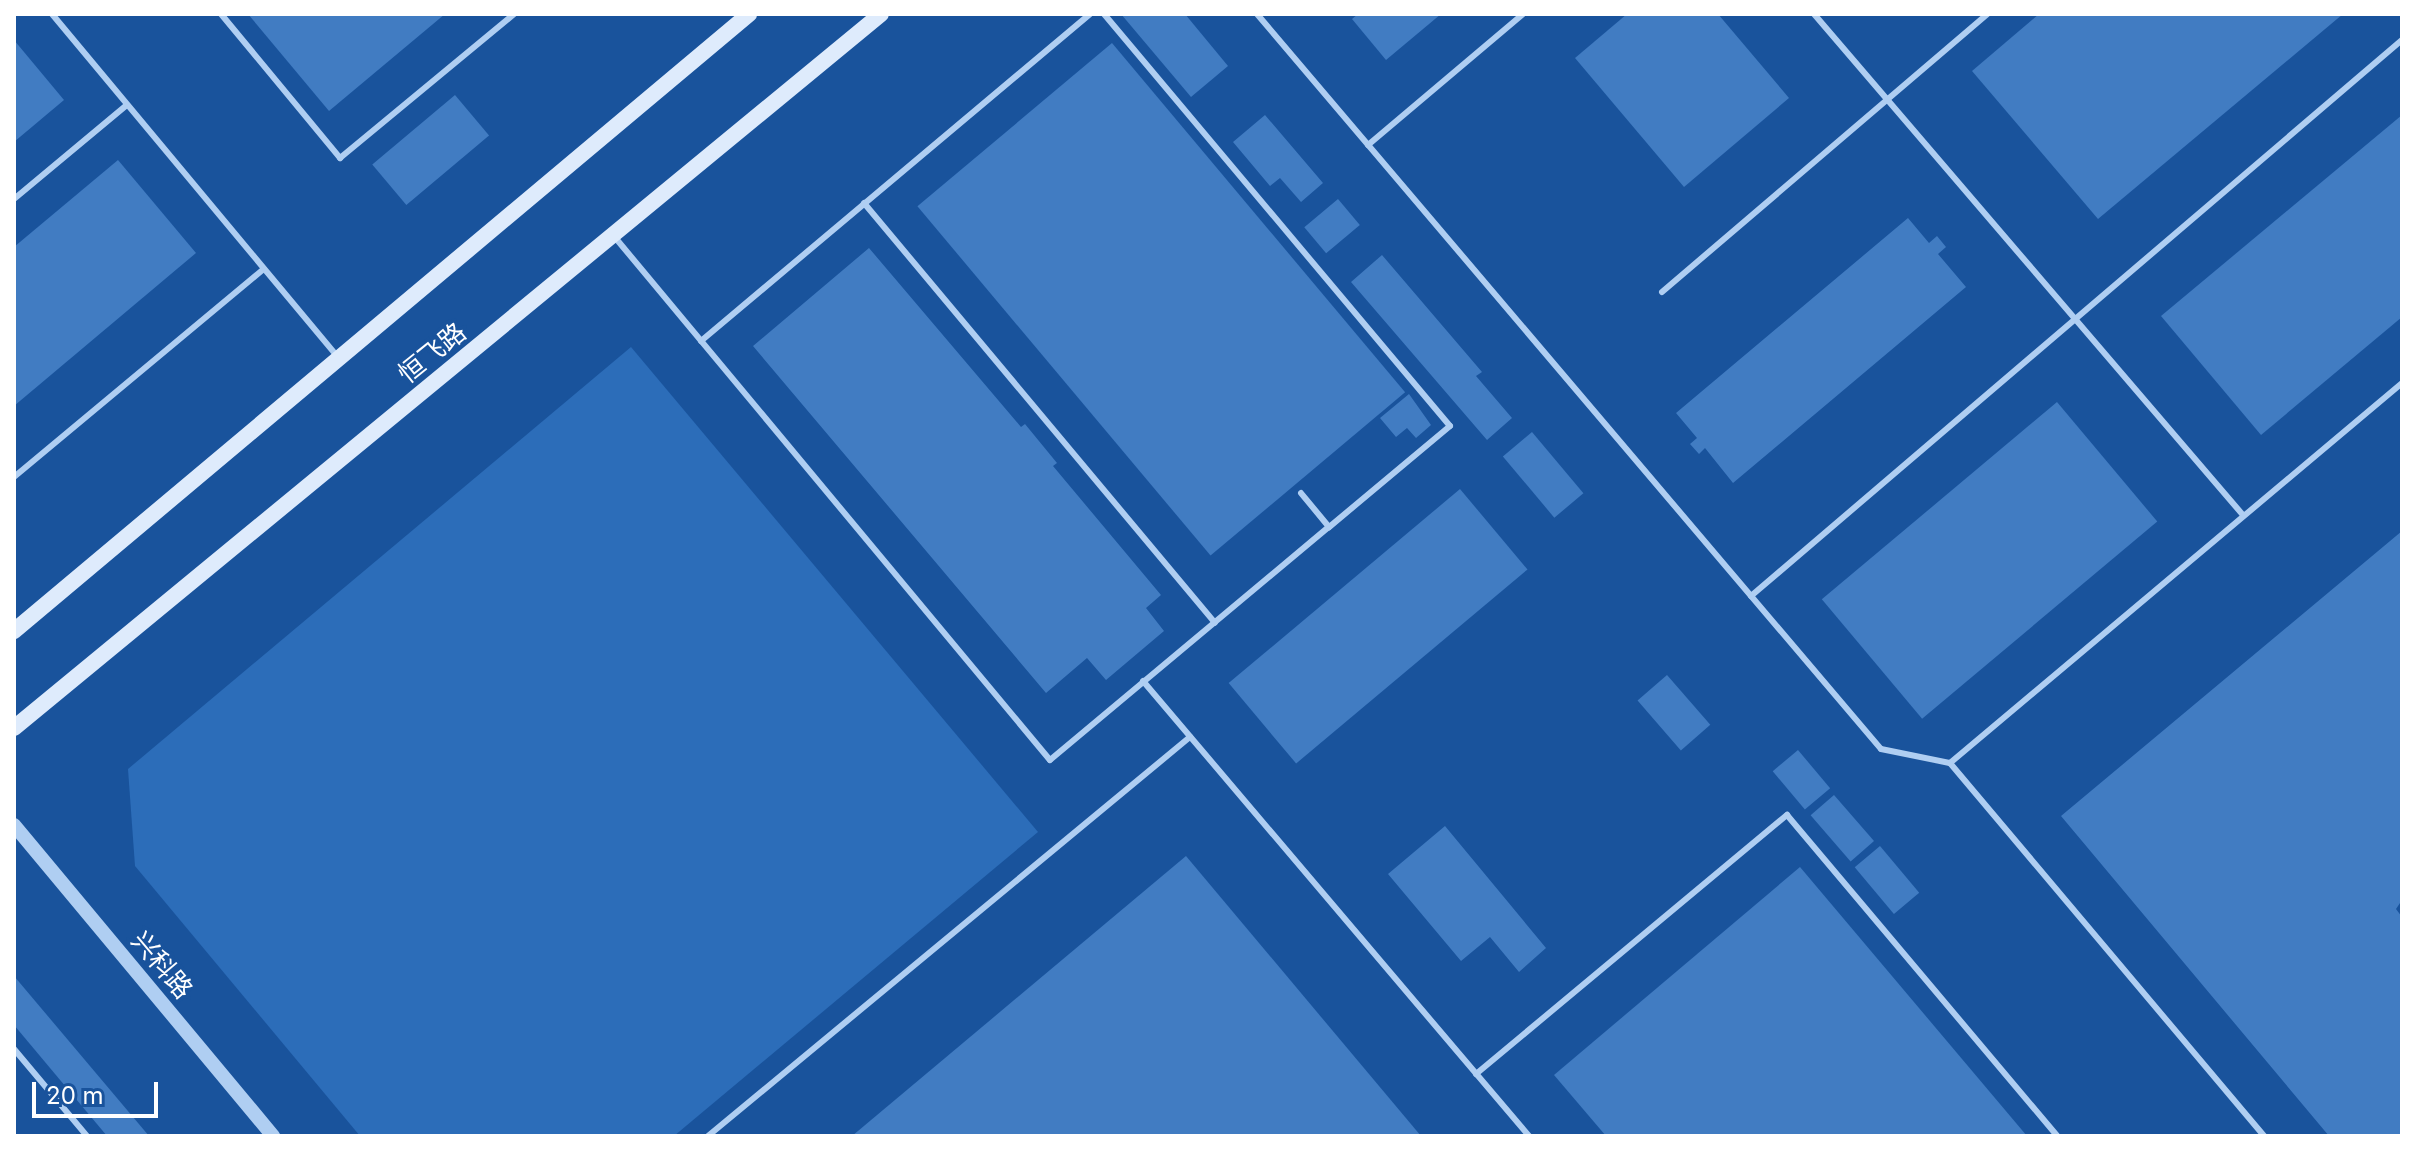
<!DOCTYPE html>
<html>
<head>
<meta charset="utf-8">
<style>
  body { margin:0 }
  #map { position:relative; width:2416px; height:1150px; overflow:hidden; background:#19539c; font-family:Inter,"Noto Sans SC",sans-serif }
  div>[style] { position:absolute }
  .green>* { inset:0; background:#2c6db9 }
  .building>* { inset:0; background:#417cc2; transform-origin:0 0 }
  .service>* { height:6px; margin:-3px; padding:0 3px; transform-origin:3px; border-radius:3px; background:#afcef2 }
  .tertiary>* { height:14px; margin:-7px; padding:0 7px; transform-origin:7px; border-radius:7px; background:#afcef2 }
  .secondary>* { height:16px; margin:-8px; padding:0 8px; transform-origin:8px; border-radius:8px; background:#deebfc }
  span { translate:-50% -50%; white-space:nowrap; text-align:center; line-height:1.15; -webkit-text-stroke:7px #19539c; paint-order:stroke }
  .street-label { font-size:26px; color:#fff }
  .frame { position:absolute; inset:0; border:16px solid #fff; pointer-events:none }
  .scale { position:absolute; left:32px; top:1082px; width:126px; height:36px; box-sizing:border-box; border:4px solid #fff; border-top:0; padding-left:10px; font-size:24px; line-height:28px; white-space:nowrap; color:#fff; -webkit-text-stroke:6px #19539c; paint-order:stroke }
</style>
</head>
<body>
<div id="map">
  <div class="green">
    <div style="clip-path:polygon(631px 347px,1038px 832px,674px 1136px,360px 1136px,135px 866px,128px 769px)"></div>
  </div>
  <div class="building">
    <div style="clip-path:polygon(248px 14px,445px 14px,329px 111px)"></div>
    <div style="clip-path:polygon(1121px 14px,1185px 14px,1228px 66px,1191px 97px)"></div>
    <div style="clip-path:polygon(1358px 14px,1441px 14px,1386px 60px,1352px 19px)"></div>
    <div style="clip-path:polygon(1627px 14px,1718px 14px,1789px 98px,1684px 187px,1575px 58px)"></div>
    <div style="clip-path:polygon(2039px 14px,2343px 14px,2098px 219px,1972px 71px)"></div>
    <div style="clip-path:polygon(14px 40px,64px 100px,14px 142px)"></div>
    <div style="left:1112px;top:43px;width:456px;height:254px;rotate:50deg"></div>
    <div style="left:455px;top:95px;width:53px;height:108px;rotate:50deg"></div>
    <div style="clip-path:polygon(1265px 115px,1323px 183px,1301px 202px,1280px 178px,1270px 186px,1233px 142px)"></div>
    <div style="clip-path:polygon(2402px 115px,2402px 317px,2261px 435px,2161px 316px)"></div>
    <div style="clip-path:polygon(118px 160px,196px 253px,14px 406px,14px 247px)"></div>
    <div style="left:1338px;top:199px;width:34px;height:44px;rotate:50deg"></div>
    <div style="clip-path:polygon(1908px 218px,1929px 243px,1937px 236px,1946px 247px,1938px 254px,1966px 287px,1733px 483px,1705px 448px,1699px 454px,1690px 444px,1697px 438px,1676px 413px)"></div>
    <div style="clip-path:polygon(869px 248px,1021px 427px,1025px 424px,1057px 463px,1053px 466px,1161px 595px,1146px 608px,1164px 631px,1106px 680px,1087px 658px,1046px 693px,753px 346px)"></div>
    <div style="clip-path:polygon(1382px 255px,1482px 372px,1476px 376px,1512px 418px,1487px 440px,1351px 282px)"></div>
    <div style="clip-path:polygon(1409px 394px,1431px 425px,1416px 438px,1407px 428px,1396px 437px,1380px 418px)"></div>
    <div style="left:2057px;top:402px;width:156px;height:307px;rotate:50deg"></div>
    <div style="left:1532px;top:432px;width:80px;height:38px;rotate:50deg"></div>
    <div style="left:1460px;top:489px;width:105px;height:302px;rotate:50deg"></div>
    <div style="clip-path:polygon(2402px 531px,2402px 900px,2396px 909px,2402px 917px,2402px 1136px,2329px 1136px,2061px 816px)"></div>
    <div style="left:1667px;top:675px;width:66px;height:39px;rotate:49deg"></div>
    <div style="left:1798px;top:750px;width:50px;height:33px;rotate:50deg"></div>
    <div style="left:1834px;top:795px;width:61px;height:31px;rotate:49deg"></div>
    <div style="clip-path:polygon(1445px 826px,1546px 948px,1519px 972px,1490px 937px,1461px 961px,1388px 874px)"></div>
    <div style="left:1880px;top:846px;width:61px;height:33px;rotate:50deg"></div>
    <div style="clip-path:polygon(1186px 856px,1421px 1136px,852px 1136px)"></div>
    <div style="clip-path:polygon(1800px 867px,2027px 1136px,1606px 1136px,1554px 1075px)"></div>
    <div style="clip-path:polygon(14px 976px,149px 1136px,107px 1136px,14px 1025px)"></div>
  </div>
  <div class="service">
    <div style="left:52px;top:14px;width:448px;rotate:50.2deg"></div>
    <div style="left:221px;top:14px;width:187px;rotate:50.4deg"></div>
    <div style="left:340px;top:158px;width:226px;rotate:-39.6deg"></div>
    <div style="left:1104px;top:14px;width:538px;rotate:49.98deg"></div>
    <div style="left:1450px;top:426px;width:158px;rotate:140.1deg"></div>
    <div style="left:1257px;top:14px;width:964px;rotate:49.67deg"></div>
    <div style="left:1881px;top:749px;width:70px;rotate:11.5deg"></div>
    <div style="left:1950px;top:763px;width:488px;rotate:49.9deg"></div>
    <div style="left:1814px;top:14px;width:660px;rotate:49.43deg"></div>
    <div style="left:1368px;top:145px;width:203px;rotate:-40.2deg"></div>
    <div style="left:14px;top:199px;width:147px;rotate:-39.8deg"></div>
    <div style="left:864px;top:203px;width:547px;rotate:50.11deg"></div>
    <div style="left:613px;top:235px;width:683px;rotate:50.23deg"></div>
    <div style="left:1050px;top:760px;width:363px;rotate:-39.9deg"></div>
    <div style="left:1329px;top:527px;width:44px;rotate:-129.5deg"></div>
    <div style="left:1662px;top:292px;width:428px;rotate:-40.5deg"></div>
    <div style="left:701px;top:341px;width:508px;rotate:-40.05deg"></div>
    <div style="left:14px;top:477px;width:325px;rotate:-39.8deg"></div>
    <div style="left:1751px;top:596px;width:856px;rotate:-40.5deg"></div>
    <div style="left:1143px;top:681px;width:597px;rotate:49.69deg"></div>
    <div style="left:1950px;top:763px;width:591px;rotate:-40.05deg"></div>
    <div style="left:14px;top:1049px;width:114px;rotate:50deg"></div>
    <div style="left:1476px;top:1074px;width:405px;rotate:-39.8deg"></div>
    <div style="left:1787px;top:815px;width:419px;rotate:49.9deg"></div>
    <div style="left:708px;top:1136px;width:626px;rotate:-39.62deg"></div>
  </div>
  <div class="tertiary">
    <div style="left:14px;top:825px;width:405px;rotate:50.2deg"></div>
  </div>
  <div class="secondary">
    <div style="left:14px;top:631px;width:960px;rotate:-40.01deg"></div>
    <div style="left:14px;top:728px;width:1123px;rotate:-39.47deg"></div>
  </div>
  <div class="street-label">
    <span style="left:432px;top:353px;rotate:-39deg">恒飞路</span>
    <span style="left:162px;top:965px;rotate:50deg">兴科路</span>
  </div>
  <div class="frame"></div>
  <div class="scale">20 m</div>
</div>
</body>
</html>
